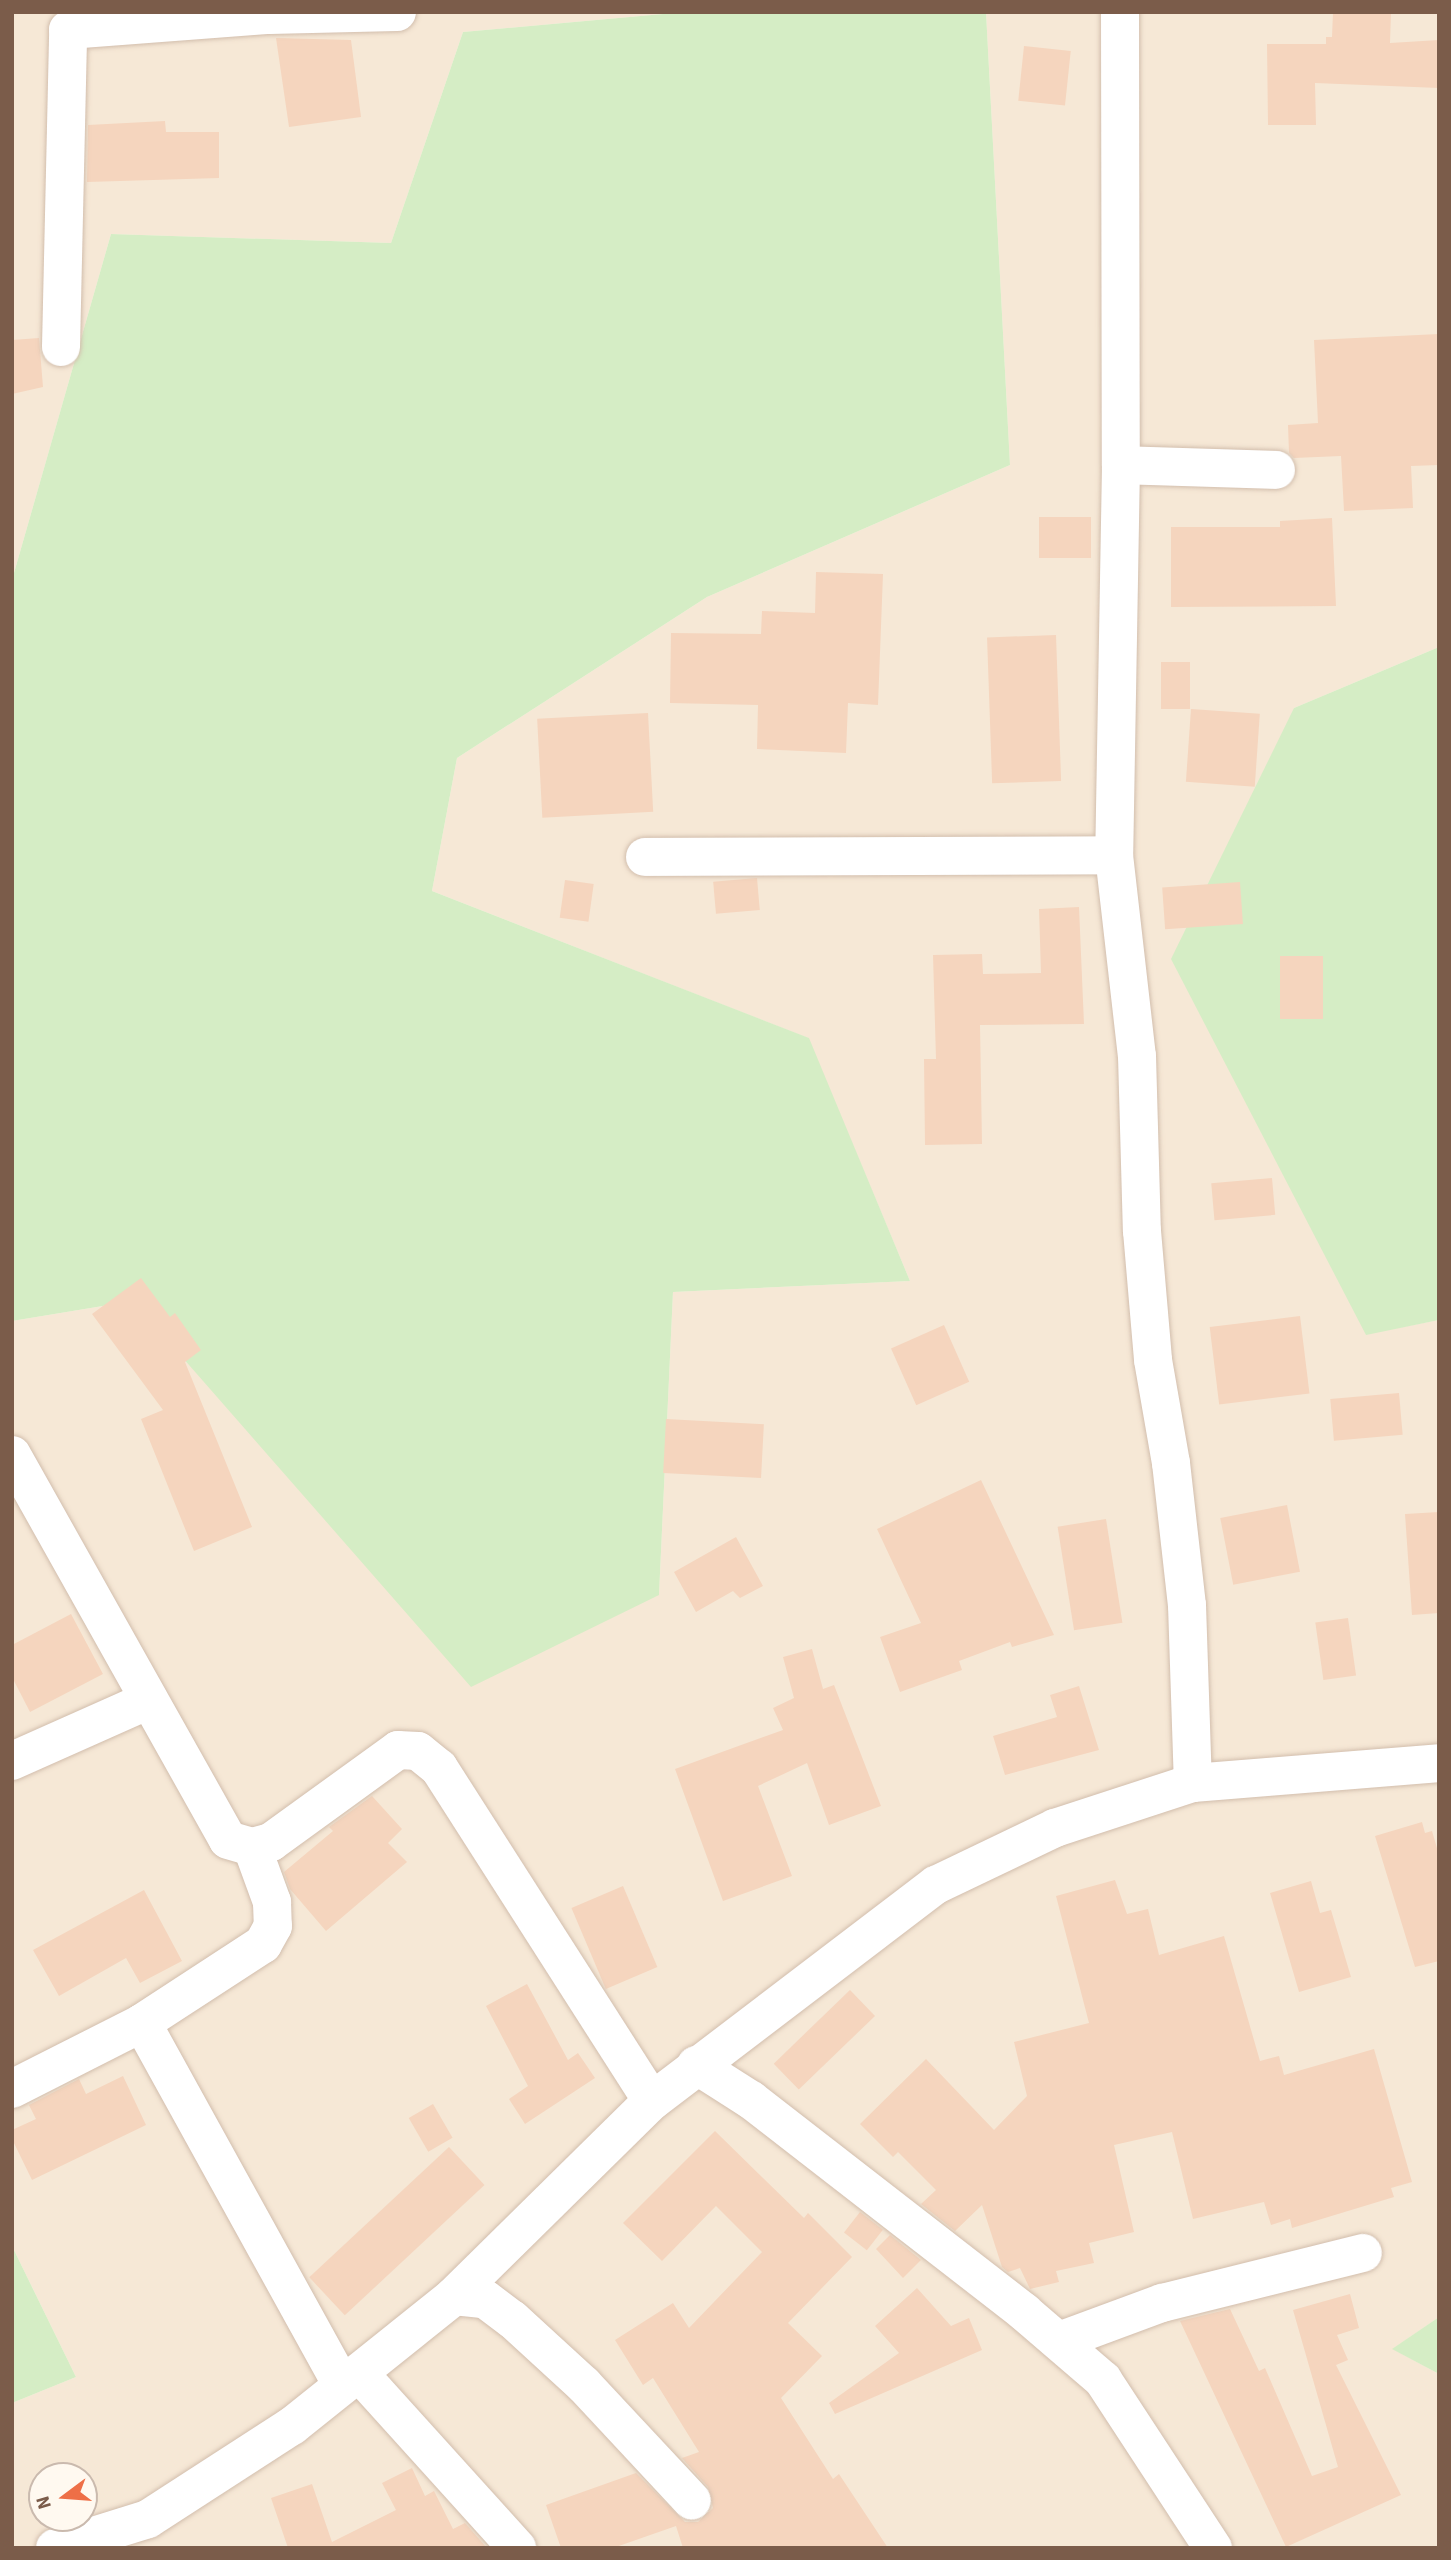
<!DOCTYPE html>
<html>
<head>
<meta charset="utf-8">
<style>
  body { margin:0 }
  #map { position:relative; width:1451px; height:2560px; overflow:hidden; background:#fef6e9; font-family:"Source Sans 3",sans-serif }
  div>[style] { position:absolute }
  .residential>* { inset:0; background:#f6e8d6 }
  .green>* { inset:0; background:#d5edc5 }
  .building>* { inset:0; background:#f5d5be; transform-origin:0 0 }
  .roads { filter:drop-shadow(0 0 2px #d2bead) drop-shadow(0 0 2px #d2bead) }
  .street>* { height:38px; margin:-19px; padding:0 19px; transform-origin:19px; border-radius:19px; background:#fff }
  span { translate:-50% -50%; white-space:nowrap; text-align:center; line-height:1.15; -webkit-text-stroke:5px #fff9f0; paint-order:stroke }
  .frame { position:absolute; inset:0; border:14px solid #7b5c4a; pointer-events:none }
  .north { position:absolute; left:28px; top:2462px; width:70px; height:70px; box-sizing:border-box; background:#fff9f0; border:2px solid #cabaae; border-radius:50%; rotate:254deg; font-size:19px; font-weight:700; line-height:28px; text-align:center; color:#7b5c4a }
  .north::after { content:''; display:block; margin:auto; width:24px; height:32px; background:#ee6f47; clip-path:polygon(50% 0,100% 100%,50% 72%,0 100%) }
</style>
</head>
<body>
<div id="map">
  <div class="residential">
    <div style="clip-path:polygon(12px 12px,685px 12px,463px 32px,391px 243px,111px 234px,12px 580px)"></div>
    <div style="clip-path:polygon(evenodd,986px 12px,1439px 12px,1439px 647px,1294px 708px,1366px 1334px,1439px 1320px,1439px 2317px,1393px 2349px,1439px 2374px,1439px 2548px,12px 2548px,12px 2403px,76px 2377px,12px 2246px,12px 1321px,133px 1301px,659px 1595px,673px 1292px,910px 1281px,808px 1038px,432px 891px,457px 758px,707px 597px,1010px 465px,986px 12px,42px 2476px,84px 2476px,84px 2518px,42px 2518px,42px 2476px)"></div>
  </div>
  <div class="green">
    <div style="clip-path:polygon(685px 12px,986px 12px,1010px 465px,707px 597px,457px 758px,432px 891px,809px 1038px,910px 1281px,673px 1292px,659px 1595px,471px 1687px,133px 1301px,12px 1321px,12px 580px,111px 234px,391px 243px,463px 32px)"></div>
    <div style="clip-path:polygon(1439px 647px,1439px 1320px,1366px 1335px,1171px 959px,1294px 708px)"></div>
    <div style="clip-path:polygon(12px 2246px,76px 2377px,12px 2403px)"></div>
    <div style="clip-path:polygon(1439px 2317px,1439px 2374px,1392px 2349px)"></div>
  </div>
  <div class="building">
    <div style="clip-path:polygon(1333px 12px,1391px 12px,1390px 43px,1439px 40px,1439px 88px,1315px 83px,1316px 125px,1268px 125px,1267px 44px,1326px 44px,1326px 37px,1332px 37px)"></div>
    <div style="clip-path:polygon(276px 38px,351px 40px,361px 117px,289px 127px)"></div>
    <div style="left:1024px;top:46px;width:47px;height:55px;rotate:6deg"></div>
    <div style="clip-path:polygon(165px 121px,166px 132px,219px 132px,219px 178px,87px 182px,88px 125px)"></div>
    <div style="clip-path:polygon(1439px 334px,1439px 465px,1411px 466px,1413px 508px,1344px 511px,1341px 456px,1294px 458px,1289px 453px,1288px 425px,1318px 423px,1314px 340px)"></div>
    <div style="clip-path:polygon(39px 338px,43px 387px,12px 394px,12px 340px)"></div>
    <div style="left:1039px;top:517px;width:52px;height:41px"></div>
    <div style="clip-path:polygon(1332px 518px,1336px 606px,1171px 607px,1171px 527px,1280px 527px,1280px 521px)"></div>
    <div style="clip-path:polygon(816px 572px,883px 574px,878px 705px,848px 703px,846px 753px,757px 749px,758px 705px,670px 703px,671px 633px,761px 634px,762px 611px,815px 613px)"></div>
    <div style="left:1056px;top:635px;width:146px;height:69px;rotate:88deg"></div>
    <div style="left:1161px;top:662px;width:29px;height:47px"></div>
    <div style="left:1191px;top:709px;width:69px;height:73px;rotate:4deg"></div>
    <div style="left:648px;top:713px;width:99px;height:111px;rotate:87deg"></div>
    <div style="left:757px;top:878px;width:32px;height:44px;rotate:85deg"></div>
    <div style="left:565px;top:880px;width:29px;height:38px;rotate:8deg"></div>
    <div style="left:1240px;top:882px;width:42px;height:78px;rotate:86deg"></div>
    <div style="clip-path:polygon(1079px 907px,1084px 1024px,980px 1025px,982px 1144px,925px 1145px,924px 1059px,936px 1059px,933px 955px,982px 954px,983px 974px,1041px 973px,1039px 909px)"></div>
    <div style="left:1280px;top:956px;width:43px;height:63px"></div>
    <div style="left:1272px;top:1178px;width:37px;height:61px;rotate:85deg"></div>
    <div style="clip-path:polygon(141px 1278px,170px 1317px,175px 1313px,201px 1350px,185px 1362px,252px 1527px,194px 1551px,141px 1419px,163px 1410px,92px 1314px)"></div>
    <div style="left:1300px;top:1316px;width:78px;height:91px;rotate:83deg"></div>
    <div style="left:944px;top:1325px;width:62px;height:58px;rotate:66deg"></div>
    <div style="left:1399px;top:1393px;width:42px;height:69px;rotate:85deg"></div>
    <div style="left:666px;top:1419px;width:98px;height:54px;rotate:3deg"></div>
    <div style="clip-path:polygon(981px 1480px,1054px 1635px,1012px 1647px,1010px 1642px,959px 1661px,962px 1670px,900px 1692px,880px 1637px,921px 1623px,877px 1529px)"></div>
    <div style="left:1287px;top:1505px;width:68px;height:68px;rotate:79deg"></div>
    <div style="clip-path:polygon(1439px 1512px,1439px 1613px,1412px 1615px,1405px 1514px)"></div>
    <div style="left:1106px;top:1519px;width:105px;height:49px;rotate:81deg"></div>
    <div style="clip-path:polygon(736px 1537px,763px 1586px,740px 1598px,733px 1591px,696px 1612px,674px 1572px)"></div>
    <div style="clip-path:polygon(71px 1614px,103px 1674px,30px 1712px,12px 1677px,12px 1645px)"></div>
    <div style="left:1348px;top:1618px;width:58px;height:33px;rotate:82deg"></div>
    <div style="clip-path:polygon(812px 1649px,823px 1689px,834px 1685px,881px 1806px,829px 1825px,807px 1763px,758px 1786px,792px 1876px,723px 1901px,675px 1769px,783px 1730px,773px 1708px,794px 1698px,783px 1657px)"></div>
    <div style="clip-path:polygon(1079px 1686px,1099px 1750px,1005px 1775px,993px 1736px,1057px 1717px,1050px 1695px)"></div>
    <div style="clip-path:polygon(372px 1796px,402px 1829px,388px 1843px,407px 1862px,326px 1931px,290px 1889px,284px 1872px,333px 1831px,329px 1827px)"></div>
    <div style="clip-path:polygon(1422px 1822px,1425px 1833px,1432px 1831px,1439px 1855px,1439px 1961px,1415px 1967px,1375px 1836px)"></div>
    <div style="clip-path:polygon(1115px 1880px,1127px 1914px,1148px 1909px,1159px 1955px,1224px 1936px,1260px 2061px,1279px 2056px,1284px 2075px,1374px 2049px,1412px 2182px,1391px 2188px,1394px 2197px,1292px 2228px,1290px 2219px,1271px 2225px,1264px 2202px,1193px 2219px,1172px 2132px,1114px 2145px,1134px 2232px,1089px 2243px,1094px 2263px,1056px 2271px,1059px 2282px,1030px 2289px,1020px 2268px,1008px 2272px,1002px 2267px,982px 2205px,955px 2231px,921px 2204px,936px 2190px,898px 2152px,893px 2157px,860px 2124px,926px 2059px,994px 2130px,1027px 2096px,1014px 2042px,1089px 2023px,1056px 1896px)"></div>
    <div style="clip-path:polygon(1311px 1881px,1320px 1913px,1331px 1910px,1351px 1977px,1299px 1992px,1270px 1893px)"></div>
    <div style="left:623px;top:1886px;width:88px;height:56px;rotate:67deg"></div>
    <div style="clip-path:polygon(144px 1890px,182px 1961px,140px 1983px,126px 1958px,59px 1996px,33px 1950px)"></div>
    <div style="clip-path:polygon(527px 1984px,568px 2060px,578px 2053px,595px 2078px,525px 2124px,509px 2099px,528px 2086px,486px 2006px)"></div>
    <div style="left:850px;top:1990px;width:36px;height:106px;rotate:46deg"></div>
    <div style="clip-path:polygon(123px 2076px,146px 2125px,32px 2180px,12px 2139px,12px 2130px,36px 2119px,29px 2105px,79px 2079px,86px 2094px)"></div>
    <div style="left:433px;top:2104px;width:39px;height:28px;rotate:60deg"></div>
    <div style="clip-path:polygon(715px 2131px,804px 2218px,808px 2213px,852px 2257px,788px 2323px,822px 2356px,781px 2398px,833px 2479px,839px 2474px,888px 2548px,683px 2548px,676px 2526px,613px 2548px,561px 2548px,546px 2505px,636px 2473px,685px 2522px,698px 2522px,713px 2508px,708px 2487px,682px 2458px,699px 2452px,653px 2378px,643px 2385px,615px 2340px,673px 2303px,689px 2328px,762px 2252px,716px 2206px,662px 2261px,623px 2223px)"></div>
    <div style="left:449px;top:2147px;width:52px;height:191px;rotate:47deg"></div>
    <div style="left:860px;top:2212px;width:29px;height:26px;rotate:38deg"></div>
    <div style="clip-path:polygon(890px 2235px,921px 2260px,903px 2278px,876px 2249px)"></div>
    <div style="clip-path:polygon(917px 2288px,951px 2326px,969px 2318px,982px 2350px,835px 2414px,829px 2403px,899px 2353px,875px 2326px)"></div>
    <div style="clip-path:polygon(1350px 2294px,1359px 2328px,1337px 2335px,1348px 2360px,1336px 2365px,1401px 2495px,1286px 2547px,1180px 2321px,1230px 2309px,1259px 2371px,1265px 2368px,1312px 2476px,1338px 2467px,1293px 2310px)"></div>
    <div style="clip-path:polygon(412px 2468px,425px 2496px,434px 2491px,453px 2529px,465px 2523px,487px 2548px,288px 2548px,271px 2498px,312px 2484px,332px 2542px,396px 2510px,382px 2483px)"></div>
  </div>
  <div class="roads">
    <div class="street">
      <div style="left:1120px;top:12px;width:453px;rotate:89.9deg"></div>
      <div style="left:1121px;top:465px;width:390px;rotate:91deg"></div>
      <div style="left:1114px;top:855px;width:202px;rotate:83.5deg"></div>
      <div style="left:1137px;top:1056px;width:175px;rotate:88.4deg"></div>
      <div style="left:1142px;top:1231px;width:129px;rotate:85.1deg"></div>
      <div style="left:1153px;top:1360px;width:105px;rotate:80.1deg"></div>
      <div style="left:1171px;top:1463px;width:143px;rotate:83.6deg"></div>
      <div style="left:1187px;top:1605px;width:178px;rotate:88.1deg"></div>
      <div style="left:61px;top:347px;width:317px;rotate:-88.7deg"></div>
      <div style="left:68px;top:30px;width:202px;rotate:-4.3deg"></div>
      <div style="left:269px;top:15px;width:128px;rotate:-1.3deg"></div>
      <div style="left:1121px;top:465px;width:155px;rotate:1.8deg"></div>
      <div style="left:645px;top:857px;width:469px;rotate:-0.2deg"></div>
      <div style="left:12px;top:1455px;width:441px;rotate:60.7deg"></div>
      <div style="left:228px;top:1840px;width:25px;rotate:16deg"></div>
      <div style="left:252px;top:1847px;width:20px;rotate:-15deg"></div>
      <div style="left:271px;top:1842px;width:157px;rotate:-35.9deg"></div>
      <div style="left:398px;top:1750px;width:20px;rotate:3deg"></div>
      <div style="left:418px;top:1751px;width:27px;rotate:39deg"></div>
      <div style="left:439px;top:1768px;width:395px;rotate:57.4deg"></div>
      <div style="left:12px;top:1761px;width:150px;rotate:-24deg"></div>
      <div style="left:252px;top:1847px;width:59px;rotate:70deg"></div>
      <div style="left:272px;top:1902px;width:24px;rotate:88deg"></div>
      <div style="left:273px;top:1926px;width:21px;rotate:119deg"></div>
      <div style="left:263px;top:1944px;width:145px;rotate:146.9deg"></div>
      <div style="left:142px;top:2023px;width:414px;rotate:61.1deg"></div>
      <div style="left:696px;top:2065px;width:65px;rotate:32.5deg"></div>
      <div style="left:751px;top:2100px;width:346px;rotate:37.8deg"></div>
      <div style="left:1024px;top:2312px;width:104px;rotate:40.7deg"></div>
      <div style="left:1103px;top:2380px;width:201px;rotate:56.8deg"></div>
      <div style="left:12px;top:2089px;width:146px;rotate:-26.9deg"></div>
      <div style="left:454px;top:2296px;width:31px;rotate:6deg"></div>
      <div style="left:485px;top:2299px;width:34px;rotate:37deg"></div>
      <div style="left:512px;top:2319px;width:98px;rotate:42.5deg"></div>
      <div style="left:584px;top:2385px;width:158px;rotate:47deg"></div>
      <div style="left:1059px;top:2341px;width:110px;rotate:-20.3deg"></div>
      <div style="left:1162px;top:2303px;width:207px;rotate:-14deg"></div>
      <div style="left:359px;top:2373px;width:236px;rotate:47.9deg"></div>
      <div style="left:55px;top:2548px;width:97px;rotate:-17.3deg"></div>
      <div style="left:148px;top:2519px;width:171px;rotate:-32.9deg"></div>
      <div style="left:292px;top:2426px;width:208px;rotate:-38.7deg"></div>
      <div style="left:454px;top:2296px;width:278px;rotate:-44.6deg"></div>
      <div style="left:652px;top:2101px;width:357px;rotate:-37.3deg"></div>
      <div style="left:936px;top:1885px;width:132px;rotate:-25.6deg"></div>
      <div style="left:1055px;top:1828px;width:145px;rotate:-18.1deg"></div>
      <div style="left:1193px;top:1783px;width:247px;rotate:-4.6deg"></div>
    </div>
  </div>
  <div class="frame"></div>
  <div class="north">N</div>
</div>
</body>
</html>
